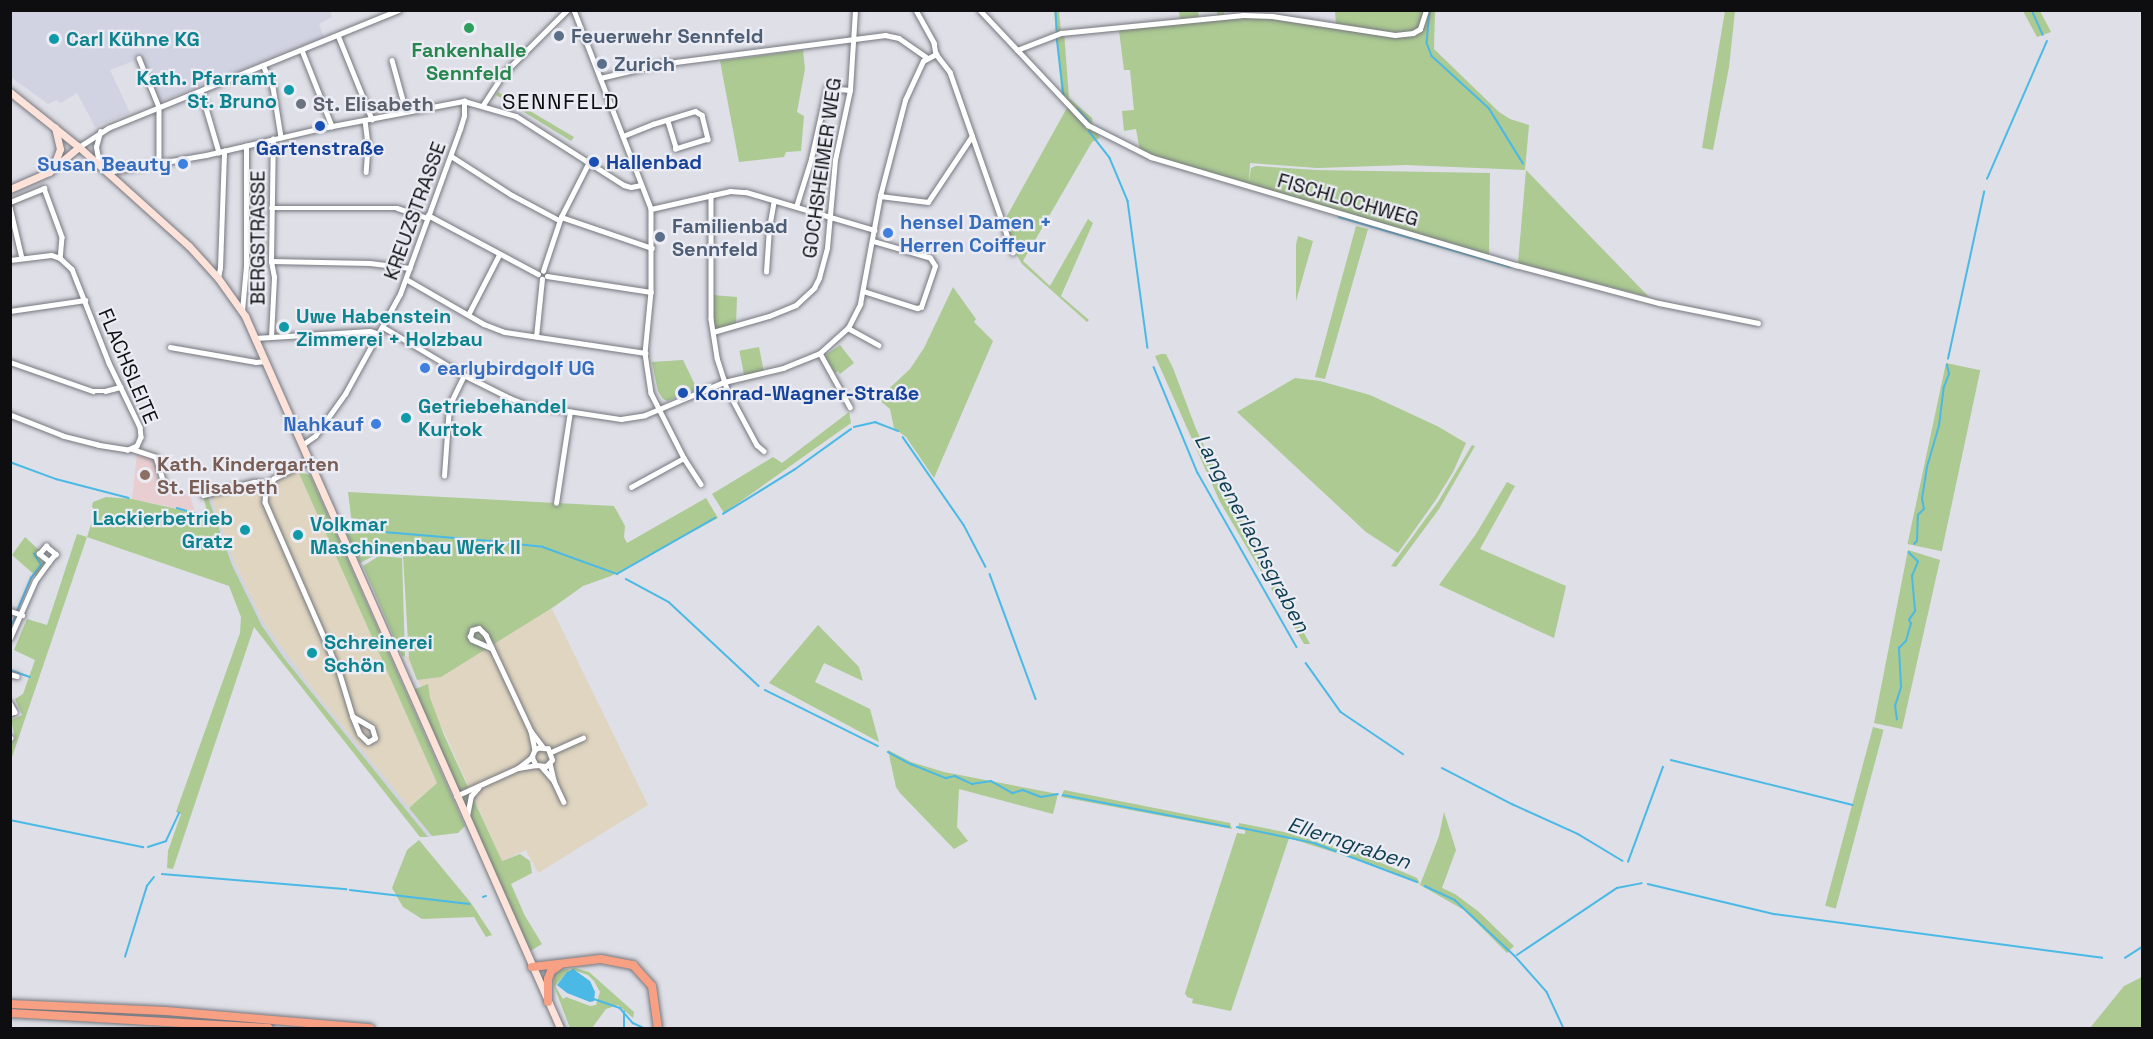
<!DOCTYPE html>
<html>
<head>
<meta charset="utf-8">
<style>
  body { margin:0 }
  #map { position:relative; width:2153px; height:1039px; overflow:hidden; background:#dedfe7; font-family:"Space Grotesk",sans-serif }
  div>[style] { position:absolute }
  .commercial>* { inset:0; background:#dfd5c0 }
  .built>* { inset:0; background:#d1d3e2 }
  .education>* { inset:0; background:#e9ced1 }
  .green>* { inset:0; background:#acca92; transform-origin:0 0 }
  .water>* { inset:0; background:#4bb9e5 }
  .stream>* { height:1.5px; margin:-0.75px; padding:0 0.75px; transform-origin:0.75px; border-radius:0.75px; background:#4bb9e5 }
  .roads { filter:drop-shadow(0 0 2px #76777e) drop-shadow(0 0 2px #76777e) }
  .minor>* { height:4.5px; margin:-2.25px; padding:0 2.25px; transform-origin:2.25px; border-radius:2.25px; background:#fff }
  .secondary>* { height:7px; margin:-3.5px; padding:0 3.5px; transform-origin:3.5px; border-radius:3.5px; background:#fde2da }
  .motorway>* { height:8px; margin:-4px; padding:0 4px; transform-origin:4px; border-radius:4px; background:#f7a084 }
  .dots>* { width:16px; height:16px; translate:-50% -50%; box-sizing:border-box; border:3px solid #ebecf4; border-radius:50% }
  span { translate:-50% -50%; white-space:nowrap; text-align:center; line-height:1.15; -webkit-text-stroke:4.5px #ebecf4; paint-order:stroke }
  .service-label { font-size:20px; color:#4e5e75; font-weight:700 }
  .left { translate:0 -50%; text-align:left }
  .culture-label { font-size:20px; color:#0d838f; font-weight:700 }
  .right { translate:-100% -50%; text-align:right }
  .leisure-label { font-size:20px; color:#27864d; font-weight:700 }
  .worship-label { font-size:20px; color:#5b616d; font-weight:700 }
  .transit-label { font-size:20px; color:#164399; font-weight:700 }
  .shop-label { font-size:20px; color:#366cbe; font-weight:700 }
  .street-label { font-size:20px; color:#0e0e11 }
  .education-label { font-size:20px; color:#785e54; font-weight:700 }
  .water-label { font-size:21px; color:#0d3e50; font-style:italic }
  .quarter-label { font-size:22px; color:#0e0e11; letter-spacing:1.5px }
  .frame { position:absolute; inset:0; border:12px solid #0e0e11; pointer-events:none }
</style>
</head>
<body>
<div id="map">
  <div class="commercial">
    <div style="clip-path:polygon(298px 471px,437px 783px,409px 808px,314px 691px,265px 625px,235px 564px,210px 494px,246px 484px,270px 483px,285px 473px)"></div>
    <div style="clip-path:polygon(542px 600px,552px 609px,648px 805px,538px 873px,526px 850px,502px 861px,445px 734px,406px 657px)"></div>
  </div>
  <div class="built">
    <div style="clip-path:polygon(330px 10px,332px 17px,319px 24px,324px 37px,154px 104px,136px 60px,110px 70px,130px 113px,95px 127px,77px 93px,61px 103px,56px 100px,48px 104px,11px 77px,11px 11px)"></div>
    <div style="clip-path:polygon(207px 494px,210px 494px,235px 564px,265px 625px,314px 691px,432px 836px,428px 837px,284px 658px,262px 626px,232px 565px)"></div>
  </div>
  <div class="education">
    <div style="clip-path:polygon(137px 454px,151px 456px,155px 461px,158px 490px,190px 495px,195px 512px,132px 499px)"></div>
  </div>
  <div class="green">
    <div style="clip-path:polygon(1224px 10px,1224px 17px,1272px 16px,1336px 25px,1335px 11px,1435px 11px,1434px 49px,1499px 112px,1510px 119px,1529px 125px,1525px 170px,1406px 165px,1317px 168px,1250px 163px,1249px 182px,1251px 168px,1256px 166px,1316px 170px,1490px 173px,1489px 255px,1249px 187px,1140px 151px,1136px 129px,1124px 131px,1122px 111px,1134px 110px,1130px 70px,1124px 70px,1119px 31px,1106px 32px,1105px 29px,1180px 19px,1179px 11px,1198px 11px,1199px 18px,1217px 18px,1217px 11px)"></div>
    <div style="clip-path:polygon(1054px 11px,1059px 11px,1061px 32px,1064px 32px,1069px 98px,1092px 118px,1093px 127px,1100px 138px,1092px 142px,1023px 261px,1050px 286px,1088px 219px,1093px 223px,1061px 296px,1089px 320px,1087px 322px,1022px 264px,1016px 254px,1017px 250px,1013px 252px,1003px 223px,1068px 106px,1062px 99px)"></div>
    <div style="clip-path:polygon(1725px 11px,1735px 11px,1729px 67px,1713px 150px,1702px 148px)"></div>
    <div style="clip-path:polygon(2023px 11px,2040px 11px,2051px 32px,2037px 37px)"></div>
    <div style="clip-path:polygon(803px 50px,805px 69px,797px 112px,804px 116px,801px 151px,786px 152px,784px 157px,739px 162px,720px 61px)"></div>
    <div style="clip-path:polygon(498px 92px,574px 137px,571px 141px,496px 95px)"></div>
    <div style="clip-path:polygon(1526px 170px,1649px 297px,1518px 263px)"></div>
    <div style="clip-path:polygon(1356px 226px,1368px 229px,1325px 379px,1315px 377px)"></div>
    <div style="clip-path:polygon(1298px 236px,1313px 241px,1296px 301px,1296px 245px)"></div>
    <div style="clip-path:polygon(953px 287px,976px 319px,974px 322px,993px 341px,934px 478px,906px 437px,894px 428px,890px 409px,878px 399px,910px 369px,924px 348px)"></div>
    <div style="clip-path:polygon(712px 295px,737px 297px,736px 325px,713px 331px)"></div>
    <div style="clip-path:polygon(840px 345px,854px 363px,840px 374px,838px 371px,835px 373px,826px 358px,827px 354px)"></div>
    <div style="left:759px;top:347px;width:25px;height:20px;rotate:79deg"></div>
    <div style="clip-path:polygon(1161px 354px,1166px 354px,1173px 368px,1196px 429px,1222px 483px,1310px 644px,1304px 644px,1220px 502px,1155px 356px)"></div>
    <div style="clip-path:polygon(683px 360px,697px 389px,667px 401px,663px 399px,658px 391px,652px 362px)"></div>
    <div style="left:1946px;top:363px;width:35px;height:185px;rotate:12deg"></div>
    <div style="clip-path:polygon(1295px 378px,1320px 381px,1370px 395px,1437px 426px,1466px 443px,1453px 472px,1435px 501px,1398px 553px,1366px 532px,1237px 412px)"></div>
    <div style="clip-path:polygon(849px 412px,851px 423px,724px 513px,712px 494px,773px 457px,782px 463px)"></div>
    <div style="clip-path:polygon(1472px 445px,1475px 446px,1439px 509px,1396px 567px,1391px 566px,1438px 502px)"></div>
    <div style="clip-path:polygon(298px 471px,310px 475px,342px 547px,465px 826px,458px 833px,432px 836px,409px 808px,437px 783px)"></div>
    <div style="clip-path:polygon(1507px 482px,1515px 486px,1480px 549px,1566px 586px,1554px 638px,1439px 585px,1476px 534px)"></div>
    <div style="clip-path:polygon(348px 492px,614px 506px,625px 526px,624px 537px,627px 543px,706px 498px,718px 518px,611px 576px,583px 586px,555px 606px,441px 677px,417px 680px,409px 658px,403px 556px,379px 553px,360px 563px,344px 527px,352px 524px)"></div>
    <div style="clip-path:polygon(207px 494px,232px 565px,262px 626px,284px 658px,428px 837px,420px 837px,254px 627px,173px 869px,167px 868px,168px 851px,181px 814px,176px 812px,240px 633px,241px 617px,229px 586px,87px 537px,11px 760px,11px 744px,15px 738px,11px 720px,22px 715px,15px 699px,23px 694px,35px 660px,14px 650px,27px 619px,47px 625px,77px 534px,87px 537px,95px 512px,92px 507px,93px 502px,106px 497px,132px 499px,208px 516px,203px 495px)"></div>
    <div style="clip-path:polygon(25px 537px,40px 551px,36px 555px,46px 564px,37px 577px,12px 555px)"></div>
    <div style="clip-path:polygon(1908px 550px,1940px 560px,1902px 729px,1874px 723px)"></div>
    <div style="clip-path:polygon(379px 556px,402px 558px,405px 657px,402px 656px,363px 566px)"></div>
    <div style="clip-path:polygon(818px 625px,859px 667px,863px 681px,824px 663px,815px 682px,870px 709px,879px 742px,769px 683px)"></div>
    <div style="clip-path:polygon(428px 684px,430px 698px,444px 735px,502px 861px,520px 854px,530px 861px,532px 873px,511px 884px,525px 916px,542px 944px,527px 953px,410px 691px)"></div>
    <div style="left:1873px;top:727px;width:11px;height:185px;rotate:15deg"></div>
    <div style="clip-path:polygon(888px 750px,911px 762px,944px 772px,1058px 794px,1053px 814px,959px 789px,957px 827px,968px 841px,954px 849px,900px 793px,896px 787px)"></div>
    <div style="clip-path:polygon(1064px 790px,1230px 823px,1232px 829px,1061px 797px)"></div>
    <div style="clip-path:polygon(1444px 812px,1456px 850px,1442px 888px,1455px 894px,1479px 912px,1514px 946px,1507px 953px,1464px 910px,1420px 885px,1439px 836px)"></div>
    <div style="clip-path:polygon(1239px 823px,1284px 832px,1355px 852px,1417px 878px,1420px 884px,1383px 868px,1289px 838px,1231px 1011px,1192px 1003px,1193px 999px,1187px 997px,1185px 993px,1237px 833px,1245px 834px,1245px 830px,1238px 829px)"></div>
    <div style="clip-path:polygon(419px 840px,471px 903px,492px 935px,486px 937px,474px 917px,422px 919px,403px 907px,392px 888px,407px 850px)"></div>
    <div style="clip-path:polygon(evenodd,575px 968px,589px 972px,634px 1012px,633px 1018px,618px 1005px,606px 1009px,592px 1028px,570px 1028px,554px 986px,554px 975px,561px 970px,575px 968px,570px 969px,588px 975px,594px 981px,600px 992px,596px 1005px,590px 1006px,566px 997px,563px 999px,555px 986px,570px 969px)"></div>
    <div style="clip-path:polygon(2142px 977px,2142px 1028px,2090px 1028px,2124px 986px)"></div>
  </div>
  <div class="water">
    <div style="clip-path:polygon(573px 969px,590px 981px,595px 992px,594px 1001px,590px 1002px,567px 993px,557px 985px,567px 972px)"></div>
  </div>
  <div class="stream">
    <div style="left:1056px;top:10px;width:20px;rotate:87deg"></div>
    <div style="left:1430px;top:10px;width:33px;rotate:95deg"></div>
    <div style="left:1427px;top:43px;width:14px;rotate:69deg"></div>
    <div style="left:1432px;top:56px;width:77px;rotate:42.4deg"></div>
    <div style="left:1489px;top:108px;width:65px;rotate:58.3deg"></div>
    <div style="left:2032px;top:10px;width:27px;rotate:66deg"></div>
    <div style="left:1057px;top:37px;width:59px;rotate:83.2deg"></div>
    <div style="left:1078px;top:109px;width:16px;rotate:47deg"></div>
    <div style="left:1089px;top:131px;width:34px;rotate:52deg"></div>
    <div style="left:1110px;top:158px;width:47px;rotate:67.3deg"></div>
    <div style="left:1128px;top:201px;width:148px;rotate:82.3deg"></div>
    <div style="left:1987px;top:179px;width:150px;rotate:-66.5deg"></div>
    <div style="left:1339px;top:217px;width:178px;rotate:16.3deg"></div>
    <div style="left:1948px;top:359px;width:171px;rotate:-77.8deg"></div>
    <div style="left:1154px;top:367px;width:115px;rotate:67.5deg"></div>
    <div style="left:1198px;top:473px;width:200px;rotate:60.4deg"></div>
    <div style="left:854px;top:427px;width:22px;rotate:-13deg"></div>
    <div style="left:875px;top:422px;width:25px;rotate:21deg"></div>
    <div style="left:903px;top:437px;width:107px;rotate:55.3deg"></div>
    <div style="left:964px;top:525px;width:47px;rotate:62.4deg"></div>
    <div style="left:10px;top:462px;width:49px;rotate:20.3deg"></div>
    <div style="left:56px;top:479px;width:75px;rotate:14.6deg"></div>
    <div style="left:177px;top:508px;width:29px;rotate:16deg"></div>
    <div style="left:723px;top:514px;width:84px;rotate:-31.8deg"></div>
    <div style="left:794px;top:470px;width:70px;rotate:-35.7deg"></div>
    <div style="left:348px;top:529px;width:155px;rotate:4.8deg"></div>
    <div style="left:507px;top:543px;width:36px;rotate:6deg"></div>
    <div style="left:543px;top:547px;width:79px;rotate:20deg"></div>
    <div style="left:617px;top:574px;width:113px;rotate:-29.7deg"></div>
    <div style="left:1914px;top:544px;width:4px;rotate:-45deg"></div>
    <div style="left:1917px;top:541px;width:26px;rotate:-88deg"></div>
    <div style="left:1918px;top:515px;width:8px;rotate:-45deg"></div>
    <div style="left:1924px;top:509px;width:10px;rotate:-101deg"></div>
    <div style="left:1922px;top:499px;width:32px;rotate:-81deg"></div>
    <div style="left:1927px;top:467px;width:43px;rotate:-73.7deg"></div>
    <div style="left:1939px;top:426px;width:39px;rotate:-83deg"></div>
    <div style="left:1944px;top:387px;width:14px;rotate:-69deg"></div>
    <div style="left:1949px;top:374px;width:9px;rotate:-103deg"></div>
    <div style="left:990px;top:574px;width:133px;rotate:69.8deg"></div>
    <div style="left:626px;top:579px;width:49px;rotate:28.1deg"></div>
    <div style="left:669px;top:602px;width:123px;rotate:43deg"></div>
    <div style="left:17px;top:611px;width:36px;rotate:-67deg"></div>
    <div style="left:31px;top:578px;width:16px;rotate:-52deg"></div>
    <div style="left:41px;top:565px;width:13px;rotate:-122deg"></div>
    <div style="left:10px;top:627px;width:10px;rotate:-61deg"></div>
    <div style="left:1306px;top:663px;width:60px;rotate:54.5deg"></div>
    <div style="left:1341px;top:712px;width:75px;rotate:34.1deg"></div>
    <div style="left:10px;top:670px;width:21px;rotate:19deg"></div>
    <div style="left:765px;top:690px;width:126px;rotate:26.4deg"></div>
    <div style="left:1897px;top:720px;width:14px;rotate:-98deg"></div>
    <div style="left:1895px;top:706px;width:20px;rotate:-72deg"></div>
    <div style="left:1901px;top:687px;width:39px;rotate:-93deg"></div>
    <div style="left:1899px;top:648px;width:10px;rotate:-45deg"></div>
    <div style="left:1906px;top:641px;width:18px;rotate:-74deg"></div>
    <div style="left:1911px;top:624px;width:4px;rotate:-117deg"></div>
    <div style="left:1909px;top:620px;width:11px;rotate:-56deg"></div>
    <div style="left:1915px;top:611px;width:35px;rotate:-95deg"></div>
    <div style="left:1912px;top:576px;width:15px;rotate:-67deg"></div>
    <div style="left:1918px;top:562px;width:13px;rotate:-135deg"></div>
    <div style="left:888px;top:752px;width:26px;rotate:28deg"></div>
    <div style="left:911px;top:764px;width:38px;rotate:22deg"></div>
    <div style="left:946px;top:778px;width:9px;rotate:-13deg"></div>
    <div style="left:955px;top:776px;width:19px;rotate:25deg"></div>
    <div style="left:972px;top:784px;width:19px;rotate:-9deg"></div>
    <div style="left:991px;top:781px;width:25px;rotate:29deg"></div>
    <div style="left:1013px;top:793px;width:10px;rotate:-17deg"></div>
    <div style="left:1023px;top:790px;width:19px;rotate:21deg"></div>
    <div style="left:1041px;top:797px;width:17px;rotate:-10deg"></div>
    <div style="left:1671px;top:760px;width:187px;rotate:13.9deg"></div>
    <div style="left:1442px;top:768px;width:79px;rotate:27.2deg"></div>
    <div style="left:1512px;top:804px;width:72px;rotate:24.4deg"></div>
    <div style="left:1578px;top:834px;width:52px;rotate:31deg"></div>
    <div style="left:1063px;top:795px;width:169px;rotate:10.9deg"></div>
    <div style="left:10px;top:820px;width:136px;rotate:11.5deg"></div>
    <div style="left:1237px;top:827px;width:79px;rotate:11.7deg"></div>
    <div style="left:1314px;top:843px;width:110px;rotate:20.7deg"></div>
    <div style="left:148px;top:847px;width:19px;rotate:-18deg"></div>
    <div style="left:166px;top:841px;width:31px;rotate:-65deg"></div>
    <div style="left:1628px;top:862px;width:101px;rotate:-69.8deg"></div>
    <div style="left:162px;top:874px;width:185px;rotate:4.7deg"></div>
    <div style="left:1648px;top:884px;width:130px;rotate:13.4deg"></div>
    <div style="left:1774px;top:914px;width:331px;rotate:7.6deg"></div>
    <div style="left:1425px;top:886px;width:33px;rotate:25deg"></div>
    <div style="left:1455px;top:900px;width:82px;rotate:43deg"></div>
    <div style="left:1515px;top:956px;width:48px;rotate:48.4deg"></div>
    <div style="left:1547px;top:992px;width:40px;rotate:65deg"></div>
    <div style="left:350px;top:890px;width:120px;rotate:6.7deg"></div>
    <div style="left:483px;top:897px;width:3px;rotate:-18deg"></div>
    <div style="left:1517px;top:955px;width:120px;rotate:-33.8deg"></div>
    <div style="left:1617px;top:888px;width:25px;rotate:-11deg"></div>
    <div style="left:125px;top:957px;width:74px;rotate:-72.8deg"></div>
    <div style="left:147px;top:886px;width:11px;rotate:-52deg"></div>
    <div style="left:2125px;top:958px;width:20px;rotate:-33deg"></div>
    <div style="left:594px;top:999px;width:28px;rotate:19deg"></div>
    <div style="left:620px;top:1008px;width:20px;rotate:49deg"></div>
    <div style="left:633px;top:1023px;width:12px;rotate:24deg"></div>
    <div style="left:624px;top:1028px;width:16px;rotate:-90deg"></div>
  </div>
  <div class="roads">
    <div class="minor">
      <div style="left:574px;top:10px;width:213px;rotate:68.8deg"></div>
      <div style="left:651px;top:209px;width:83px;rotate:90deg"></div>
      <div style="left:651px;top:292px;width:61px;rotate:95.6deg"></div>
      <div style="left:645px;top:353px;width:40px;rotate:81.5deg"></div>
      <div style="left:651px;top:393px;width:73px;rotate:63.1deg"></div>
      <div style="left:684px;top:458px;width:31px;rotate:57deg"></div>
      <div style="left:916px;top:10px;width:38px;rotate:61deg"></div>
      <div style="left:934px;top:43px;width:11px;rotate:80deg"></div>
      <div style="left:936px;top:54px;width:23px;rotate:52deg"></div>
      <div style="left:950px;top:72px;width:191px;rotate:70.7deg"></div>
      <div style="left:980px;top:10px;width:158px;rotate:46.8deg"></div>
      <div style="left:1088px;top:125px;width:71px;rotate:26.9deg"></div>
      <div style="left:1151px;top:157px;width:381px;rotate:16.5deg"></div>
      <div style="left:1516px;top:265px;width:148px;rotate:14.9deg"></div>
      <div style="left:1659px;top:303px;width:101px;rotate:11.4deg"></div>
      <div style="left:338px;top:35px;width:91px;rotate:68deg"></div>
      <div style="left:302px;top:50px;width:82px;rotate:68.5deg"></div>
      <div style="left:1017px;top:50px;width:47px;rotate:-21.1deg"></div>
      <div style="left:1061px;top:33px;width:183px;rotate:-5.6deg"></div>
      <div style="left:1243px;top:15px;width:29px;rotate:2deg"></div>
      <div style="left:1272px;top:16px;width:124px;rotate:8.8deg"></div>
      <div style="left:1395px;top:35px;width:18px;rotate:-6deg"></div>
      <div style="left:1413px;top:33px;width:8px;rotate:-30deg"></div>
      <div style="left:1420px;top:29px;width:20px;rotate:-72deg"></div>
      <div style="left:139px;top:58px;width:53px;rotate:67.8deg"></div>
      <div style="left:159px;top:107px;width:57px;rotate:90deg"></div>
      <div style="left:392px;top:60px;width:53px;rotate:74.6deg"></div>
      <div style="left:263px;top:65px;width:24px;rotate:66deg"></div>
      <div style="left:273px;top:87px;width:51px;rotate:80.9deg"></div>
      <div style="left:600px;top:78px;width:62px;rotate:-13.1deg"></div>
      <div style="left:660px;top:64px;width:227px;rotate:-7.3deg"></div>
      <div style="left:885px;top:35px;width:14px;rotate:12deg"></div>
      <div style="left:899px;top:38px;width:33px;rotate:35deg"></div>
      <div style="left:201px;top:91px;width:64px;rotate:73.6deg"></div>
      <div style="left:483px;top:105px;width:38px;rotate:-57deg"></div>
      <div style="left:504px;top:73px;width:89px;rotate:-45deg"></div>
      <div style="left:365px;top:120px;width:26px;rotate:83deg"></div>
      <div style="left:368px;top:146px;width:26px;rotate:94deg"></div>
      <div style="left:623px;top:136px;width:32px;rotate:-22deg"></div>
      <div style="left:653px;top:124px;width:44px;rotate:-17.2deg"></div>
      <div style="left:695px;top:111px;width:8px;rotate:30deg"></div>
      <div style="left:702px;top:115px;width:25px;rotate:76deg"></div>
      <div style="left:708px;top:139px;width:34px;rotate:163deg"></div>
      <div style="left:676px;top:149px;width:30px;rotate:-107deg"></div>
      <div style="left:79px;top:147px;width:35px;rotate:-33deg"></div>
      <div style="left:108px;top:128px;width:314px;rotate:-22.1deg"></div>
      <div style="left:451px;top:156px;width:72px;rotate:32.6deg"></div>
      <div style="left:512px;top:195px;width:53px;rotate:28deg"></div>
      <div style="left:99px;top:164px;width:17px;rotate:-100deg"></div>
      <div style="left:96px;top:147px;width:16px;rotate:-75deg"></div>
      <div style="left:107px;top:172px;width:100px;rotate:-9.7deg"></div>
      <div style="left:206px;top:155px;width:119px;rotate:-13.1deg"></div>
      <div style="left:322px;top:128px;width:145px;rotate:-10.8deg"></div>
      <div style="left:464px;top:101px;width:54px;rotate:16.1deg"></div>
      <div style="left:516px;top:116px;width:128px;rotate:32.6deg"></div>
      <div style="left:624px;top:185px;width:7px;rotate:16deg"></div>
      <div style="left:631px;top:187px;width:10px;rotate:-11deg"></div>
      <div style="left:711px;top:195px;width:124px;rotate:90deg"></div>
      <div style="left:711px;top:319px;width:39px;rotate:81deg"></div>
      <div style="left:717px;top:358px;width:35px;rotate:72deg"></div>
      <div style="left:728px;top:391px;width:61px;rotate:61.8deg"></div>
      <div style="left:757px;top:445px;width:9px;rotate:41deg"></div>
      <div style="left:880px;top:196px;width:48px;rotate:7.1deg"></div>
      <div style="left:928px;top:202px;width:79px;rotate:-56.3deg"></div>
      <div style="left:10px;top:202px;width:37px;rotate:-22deg"></div>
      <div style="left:44px;top:188px;width:52px;rotate:69.8deg"></div>
      <div style="left:62px;top:237px;width:21px;rotate:95deg"></div>
      <div style="left:10px;top:207px;width:52px;rotate:76.8deg"></div>
      <div style="left:796px;top:207px;width:50px;rotate:-72.6deg"></div>
      <div style="left:811px;top:159px;width:73px;rotate:-77.3deg"></div>
      <div style="left:827px;top:88px;width:23px;rotate:5deg"></div>
      <div style="left:271px;top:208px;width:126px"></div>
      <div style="left:397px;top:208px;width:32px;rotate:18deg"></div>
      <div style="left:651px;top:209px;width:81px;rotate:-12.8deg"></div>
      <div style="left:730px;top:191px;width:16px;rotate:4deg"></div>
      <div style="left:746px;top:192px;width:134px;rotate:16.5deg"></div>
      <div style="left:428px;top:215px;width:125px;rotate:28.2deg"></div>
      <div style="left:561px;top:217px;width:96px;rotate:18.8deg"></div>
      <div style="left:10px;top:260px;width:41px;rotate:-7deg"></div>
      <div style="left:51px;top:255px;width:9px;rotate:18deg"></div>
      <div style="left:60px;top:258px;width:16px;rotate:43deg"></div>
      <div style="left:72px;top:269px;width:101px;rotate:68.5deg"></div>
      <div style="left:109px;top:363px;width:71px;rotate:64.2deg"></div>
      <div style="left:140px;top:427px;width:10px;rotate:84deg"></div>
      <div style="left:141px;top:437px;width:10px;rotate:114deg"></div>
      <div style="left:137px;top:446px;width:10px;rotate:156deg"></div>
      <div style="left:128px;top:450px;width:30px;rotate:-171deg"></div>
      <div style="left:98px;top:445px;width:36px;rotate:-166deg"></div>
      <div style="left:63px;top:436px;width:57px;rotate:-158.4deg"></div>
      <div style="left:271px;top:261px;width:99px;rotate:1.2deg"></div>
      <div style="left:370px;top:263px;width:40px;rotate:7.1deg"></div>
      <div style="left:543px;top:271px;width:57px;rotate:-71.6deg"></div>
      <div style="left:561px;top:217px;width:62px;rotate:-63deg"></div>
      <div style="left:766px;top:272px;width:44px;rotate:-86.1deg"></div>
      <div style="left:769px;top:228px;width:27px;rotate:-80deg"></div>
      <div style="left:547px;top:276px;width:105px;rotate:8.7deg"></div>
      <div style="left:218px;top:278px;width:10px;rotate:-79deg"></div>
      <div style="left:220px;top:268px;width:117px;rotate:-88deg"></div>
      <div style="left:406px;top:279px;width:90px;rotate:30deg"></div>
      <div style="left:484px;top:324px;width:22px;rotate:21deg"></div>
      <div style="left:505px;top:332px;width:142px;rotate:8.5deg"></div>
      <div style="left:863px;top:291px;width:57px;rotate:17.5deg"></div>
      <div style="left:917px;top:308px;width:4px;rotate:-14deg"></div>
      <div style="left:921px;top:307px;width:43px;rotate:-71.1deg"></div>
      <div style="left:935px;top:266px;width:9px;rotate:-122deg"></div>
      <div style="left:930px;top:258px;width:60px;rotate:-163.7deg"></div>
      <div style="left:10px;top:311px;width:76px;rotate:-8.3deg"></div>
      <div style="left:242px;top:311px;width:45px;rotate:-84.9deg"></div>
      <div style="left:246px;top:266px;width:120px;rotate:-90deg"></div>
      <div style="left:468px;top:315px;width:68px;rotate:-62.7deg"></div>
      <div style="left:383px;top:327px;width:94px;rotate:30.7deg"></div>
      <div style="left:464px;top:375px;width:51px;rotate:26.6deg"></div>
      <div style="left:510px;top:398px;width:19px;rotate:21deg"></div>
      <div style="left:528px;top:405px;width:94px;rotate:8.6deg"></div>
      <div style="left:621px;top:419px;width:24px;rotate:-9deg"></div>
      <div style="left:645px;top:415px;width:86px;rotate:-22.7deg"></div>
      <div style="left:724px;top:382px;width:61px;rotate:-13.3deg"></div>
      <div style="left:783px;top:368px;width:40px;rotate:-22deg"></div>
      <div style="left:820px;top:353px;width:38px;rotate:-42deg"></div>
      <div style="left:848px;top:328px;width:27px;rotate:-63deg"></div>
      <div style="left:860px;top:304px;width:110px;rotate:-79.5deg"></div>
      <div style="left:880px;top:196px;width:99px;rotate:-75.4deg"></div>
      <div style="left:905px;top:100px;width:43px;rotate:-65.2deg"></div>
      <div style="left:923px;top:61px;width:15px;rotate:-28deg"></div>
      <div style="left:848px;top:328px;width:35px;rotate:29deg"></div>
      <div style="left:713px;top:332px;width:58px;rotate:-15.9deg"></div>
      <div style="left:769px;top:316px;width:29px;rotate:-22deg"></div>
      <div style="left:796px;top:305px;width:25px;rotate:-43deg"></div>
      <div style="left:814px;top:288px;width:11px;rotate:-63deg"></div>
      <div style="left:819px;top:278px;width:31px;rotate:-75deg"></div>
      <div style="left:827px;top:248px;width:88px;rotate:-84.8deg"></div>
      <div style="left:835px;top:160px;width:72px;rotate:-77.9deg"></div>
      <div style="left:850px;top:90px;width:80px;rotate:-86.4deg"></div>
      <div style="left:271px;top:337px;width:60px;rotate:-87.1deg"></div>
      <div style="left:274px;top:277px;width:16px;rotate:-101deg"></div>
      <div style="left:271px;top:261px;width:122px;rotate:-89.1deg"></div>
      <div style="left:536px;top:337px;width:58px;rotate:-84.1deg"></div>
      <div style="left:255px;top:338px;width:115px;rotate:-3.5deg"></div>
      <div style="left:370px;top:331px;width:9px;rotate:18deg"></div>
      <div style="left:170px;top:347px;width:87px;rotate:9.9deg"></div>
      <div style="left:256px;top:362px;width:9px;rotate:-6deg"></div>
      <div style="left:820px;top:353px;width:62px;rotate:60.9deg"></div>
      <div style="left:10px;top:362px;width:88px;rotate:19.3deg"></div>
      <div style="left:93px;top:391px;width:12px"></div>
      <div style="left:105px;top:391px;width:16px;rotate:-15deg"></div>
      <div style="left:302px;top:445px;width:16px;rotate:-35deg"></div>
      <div style="left:315px;top:436px;width:52px;rotate:-54.5deg"></div>
      <div style="left:345px;top:394px;width:114px;rotate:-61.2deg"></div>
      <div style="left:400px;top:294px;width:176px;rotate:-70deg"></div>
      <div style="left:460px;top:129px;width:14px;rotate:-73deg"></div>
      <div style="left:464px;top:116px;width:15px;rotate:-90deg"></div>
      <div style="left:132px;top:449px;width:25px;rotate:18deg"></div>
      <div style="left:156px;top:457px;width:31px;rotate:73deg"></div>
      <div style="left:309px;top:461px;width:39px;rotate:153deg"></div>
      <div style="left:274px;top:479px;width:13px;rotate:129deg"></div>
      <div style="left:266px;top:489px;width:13px;rotate:94deg"></div>
      <div style="left:265px;top:502px;width:184px;rotate:66.4deg"></div>
      <div style="left:339px;top:671px;width:48px;rotate:73.1deg"></div>
      <div style="left:353px;top:717px;width:18px;rotate:68deg"></div>
      <div style="left:360px;top:734px;width:11px;rotate:45deg"></div>
      <div style="left:368px;top:742px;width:8px;rotate:-30deg"></div>
      <div style="left:375px;top:738px;width:10px;rotate:-107deg"></div>
      <div style="left:372px;top:728px;width:22px;rotate:-150deg"></div>
      <div style="left:444px;top:476px;width:70px;rotate:-85.9deg"></div>
      <div style="left:449px;top:406px;width:34px;rotate:-64deg"></div>
      <div style="left:631px;top:487px;width:60px;rotate:-28.7deg"></div>
      <div style="left:203px;top:495px;width:53px;rotate:-14.3deg"></div>
      <div style="left:254px;top:482px;width:16px;rotate:4deg"></div>
      <div style="left:556px;top:503px;width:92px;rotate:-81.3deg"></div>
      <div style="left:46px;top:546px;width:13px;rotate:39deg"></div>
      <div style="left:56px;top:554px;width:11px;rotate:131deg"></div>
      <div style="left:49px;top:562px;width:13px;rotate:-141deg"></div>
      <div style="left:39px;top:554px;width:11px;rotate:-49deg"></div>
      <div style="left:10px;top:611px;width:13px;rotate:18deg"></div>
      <div style="left:10px;top:638px;width:62px;rotate:-66.3deg"></div>
      <div style="left:35px;top:581px;width:24px;rotate:-54deg"></div>
      <div style="left:492px;top:649px;width:22px;rotate:-156deg"></div>
      <div style="left:472px;top:640px;width:4px;rotate:-124deg"></div>
      <div style="left:470px;top:637px;width:7px;rotate:-74deg"></div>
      <div style="left:472px;top:630px;width:7px;rotate:-16deg"></div>
      <div style="left:479px;top:628px;width:10px;rotate:45deg"></div>
      <div style="left:486px;top:635px;width:106px;rotate:64.9deg"></div>
      <div style="left:531px;top:731px;width:20px;rotate:53deg"></div>
      <div style="left:10px;top:674px;width:7px;rotate:16deg"></div>
      <div style="left:10px;top:703px;width:10px;rotate:61deg"></div>
      <div style="left:15px;top:712px;width:5px;rotate:158deg"></div>
      <div style="left:531px;top:731px;width:19px;rotate:78deg"></div>
      <div style="left:10px;top:737px;width:1px;rotate:45deg"></div>
      <div style="left:551px;top:752px;width:35px;rotate:-24deg"></div>
      <div style="left:550px;top:763px;width:18px;rotate:77deg"></div>
      <div style="left:554px;top:781px;width:23px;rotate:65deg"></div>
      <div style="left:542px;top:767px;width:18px;rotate:49deg"></div>
      <div style="left:518px;top:768px;width:18px;rotate:-9deg"></div>
      <div style="left:536px;top:765px;width:10px;rotate:6deg"></div>
      <div style="left:546px;top:766px;width:8px;rotate:-45deg"></div>
      <div style="left:552px;top:760px;width:12px;rotate:-110deg"></div>
      <div style="left:548px;top:749px;width:9px;rotate:-174deg"></div>
      <div style="left:539px;top:748px;width:4px;rotate:153deg"></div>
      <div style="left:535px;top:750px;width:8px;rotate:113deg"></div>
      <div style="left:532px;top:757px;width:9px;rotate:63deg"></div>
      <div style="left:456px;top:796px;width:68px;rotate:-24.3deg"></div>
      <div style="left:518px;top:768px;width:18px;rotate:-38deg"></div>
      <div style="left:467px;top:816px;width:20px;rotate:-79deg"></div>
      <div style="left:471px;top:796px;width:11px;rotate:-49deg"></div>
    </div>
    <div class="secondary">
      <div style="left:10px;top:92px;width:88px;rotate:38.6deg"></div>
      <div style="left:79px;top:147px;width:148px;rotate:42deg"></div>
      <div style="left:189px;top:246px;width:43px;rotate:47.8deg"></div>
      <div style="left:218px;top:278px;width:47px;rotate:54.6deg"></div>
      <div style="left:245px;top:316px;width:779px;rotate:66.13deg"></div>
      <div style="left:53px;top:168px;width:20px;rotate:-70deg"></div>
      <div style="left:60px;top:149px;width:22px;rotate:-103deg"></div>
      <div style="left:10px;top:189px;width:43px;rotate:-23.6deg"></div>
      <div style="left:49px;top:172px;width:39px;rotate:-40deg"></div>
    </div>
    <div class="motorway">
      <div style="left:532px;top:967px;width:69px;rotate:-6.6deg"></div>
      <div style="left:601px;top:959px;width:33px;rotate:11deg"></div>
      <div style="left:633px;top:965px;width:28px;rotate:48deg"></div>
      <div style="left:652px;top:986px;width:42px;rotate:81.9deg"></div>
      <div style="left:548px;top:1002px;width:23px;rotate:-90deg"></div>
      <div style="left:548px;top:979px;width:9px;rotate:-69deg"></div>
      <div style="left:551px;top:971px;width:12px;rotate:-35deg"></div>
      <div style="left:10px;top:1004px;width:156px;rotate:2.6deg"></div>
      <div style="left:166px;top:1011px;width:205px;rotate:4.8deg"></div>
      <div style="left:10px;top:1013px;width:259px;rotate:3.3deg"></div>
    </div>
  </div>
  <div class="dots">
    <div style="left:469px;top:28px;background:#2e9e5b"></div>
    <div style="left:559px;top:36px;background:#5c6f8a"></div>
    <div style="left:54px;top:39px;background:#0f9aa8"></div>
    <div style="left:602px;top:64px;background:#5c6f8a"></div>
    <div style="left:289px;top:90px;background:#0f9aa8"></div>
    <div style="left:301px;top:104px;background:#6b7280"></div>
    <div style="left:320px;top:126px;background:#1a4fb4"></div>
    <div style="left:594px;top:162px;background:#1a4fb4"></div>
    <div style="left:183px;top:164px;background:#3f7fe0"></div>
    <div style="left:888px;top:233px;background:#3f7fe0"></div>
    <div style="left:660px;top:237px;background:#5c6f8a"></div>
    <div style="left:284px;top:327px;background:#0f9aa8"></div>
    <div style="left:425px;top:368px;background:#3f7fe0"></div>
    <div style="left:683px;top:393px;background:#1a4fb4"></div>
    <div style="left:406px;top:418px;background:#0f9aa8"></div>
    <div style="left:376px;top:424px;background:#3f7fe0"></div>
    <div style="left:145px;top:475px;background:#8d6e63"></div>
    <div style="left:245px;top:530px;background:#0f9aa8"></div>
    <div style="left:298px;top:535px;background:#0f9aa8"></div>
    <div style="left:312px;top:653px;background:#0f9aa8"></div>
  </div>
  <div class="service-label">
    <span class="left" style="left:571px;top:36px">Feuerwehr Sennfeld</span>
    <span class="left" style="left:614px;top:64px">Zurich</span>
    <span class="left" style="left:672px;top:238px">Familienbad<br>Sennfeld</span>
  </div>
  <div class="culture-label">
    <span class="left" style="left:66px;top:39px">Carl Kühne KG</span>
    <span class="right" style="left:277px;top:90px">Kath. Pfarramt<br>St. Bruno</span>
    <span class="left" style="left:296px;top:328px">Uwe Habenstein<br>Zimmerei + Holzbau</span>
    <span class="left" style="left:418px;top:418px">Getriebehandel<br>Kurtok</span>
    <span class="right" style="left:233px;top:530px">Lackierbetrieb<br>Gratz</span>
    <span class="left" style="left:310px;top:536px">Volkmar<br>Maschinenbau Werk II</span>
    <span class="left" style="left:324px;top:654px">Schreinerei<br>Schön</span>
  </div>
  <div class="leisure-label">
    <span style="left:469px;top:62px">Fankenhalle<br>Sennfeld</span>
  </div>
  <div class="worship-label">
    <span class="left" style="left:313px;top:104px">St. Elisabeth</span>
  </div>
  <div class="transit-label">
    <span style="left:320px;top:148px">Gartenstraße</span>
    <span class="left" style="left:606px;top:162px">Hallenbad</span>
    <span class="left" style="left:695px;top:393px">Konrad-Wagner-Straße</span>
  </div>
  <div class="shop-label">
    <span class="right" style="left:171px;top:164px">Susan Beauty</span>
    <span class="left" style="left:900px;top:234px">hensel Damen +<br>Herren Coiffeur</span>
    <span class="left" style="left:437px;top:368px">earlybirdgolf UG</span>
    <span class="right" style="left:364px;top:424px">Nahkauf</span>
  </div>
  <div class="street-label">
    <span style="left:822px;top:168px;rotate:-82deg">GOCHSHEIMER WEG</span>
    <span style="left:1348px;top:200px;rotate:16deg">FISCHLOCHWEG</span>
    <span style="left:415px;top:211px;rotate:-70deg">KREUZSTRASSE</span>
    <span style="left:258px;top:238px;rotate:-90deg">BERGSTRASSE</span>
    <span style="left:128px;top:366px;rotate:67deg">FLACHSLEITE</span>
  </div>
  <div class="education-label">
    <span class="left" style="left:157px;top:476px">Kath. Kindergarten<br>St. Elisabeth</span>
  </div>
  <div class="water-label">
    <span style="left:1252px;top:533px;rotate:62deg">Langenerlachsgraben</span>
    <span style="left:1349px;top:843px;rotate:18deg">Ellerngraben</span>
  </div>
  <div class="quarter-label">
    <span style="left:561px;top:102px">SENNFELD</span>
  </div>
  <div class="frame"></div>
</div>
</body>
</html>
